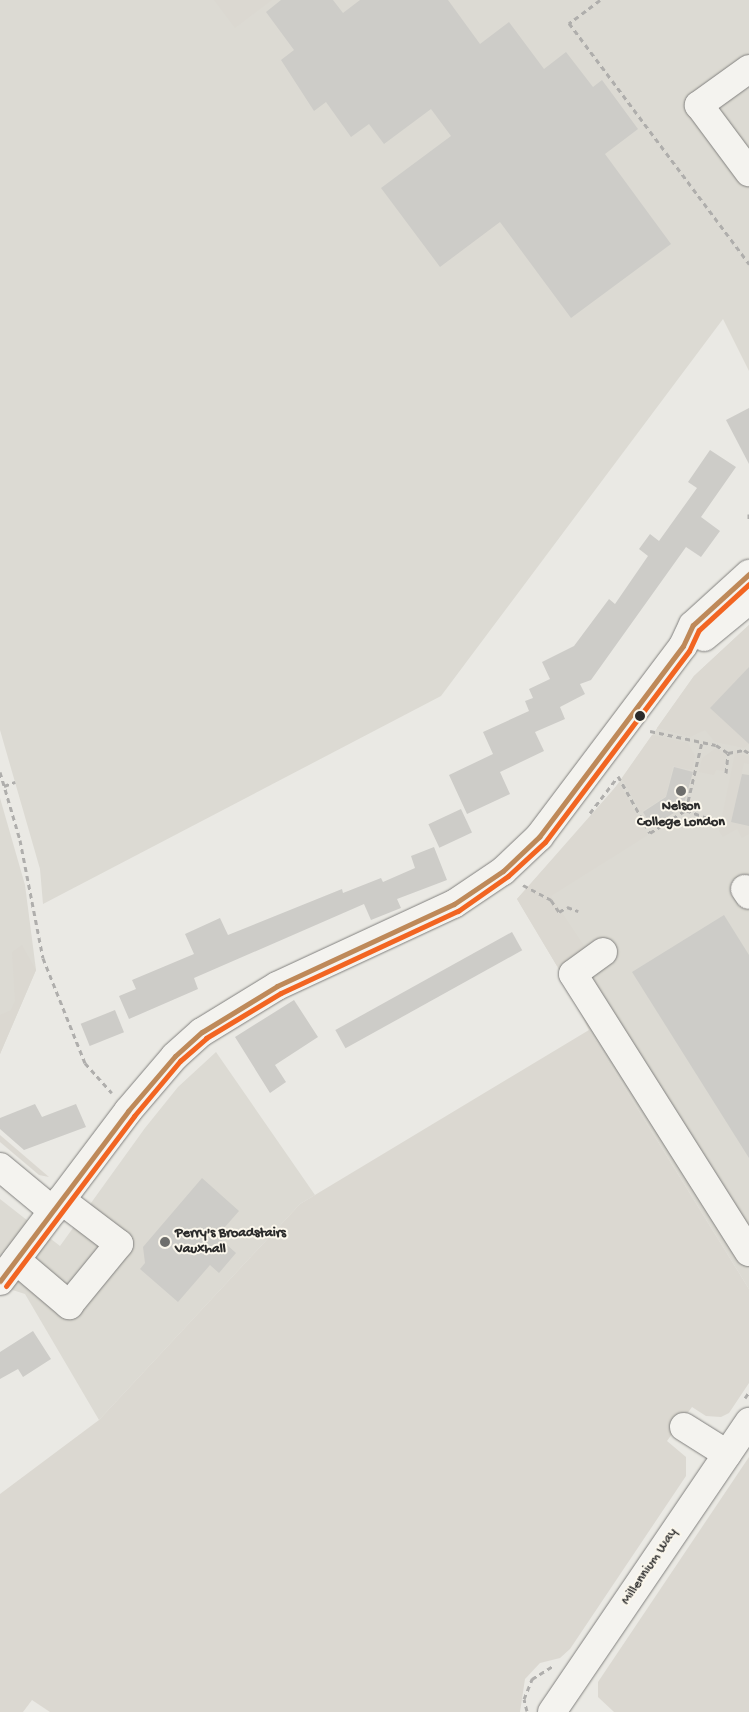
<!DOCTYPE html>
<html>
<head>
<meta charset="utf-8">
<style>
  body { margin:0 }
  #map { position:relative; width:749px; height:1712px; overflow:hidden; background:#eae9e4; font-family:"Gochi Hand",sans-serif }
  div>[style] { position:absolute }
  .built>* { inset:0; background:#dcdad3 }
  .green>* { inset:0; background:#dbd8d1 }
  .building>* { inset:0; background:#cdccc8; transform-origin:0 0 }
  .path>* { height:3px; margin-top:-1.5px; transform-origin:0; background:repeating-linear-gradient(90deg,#afaeac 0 5px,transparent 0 9px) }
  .roads { filter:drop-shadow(0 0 1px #81807e) drop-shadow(0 0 1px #81807e) }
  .minor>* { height:28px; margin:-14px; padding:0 14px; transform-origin:14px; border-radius:14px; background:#f4f3ef }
  .major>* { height:28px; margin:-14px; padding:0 14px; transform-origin:14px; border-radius:14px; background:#f4f3ef }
  .bus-1>* { height:5px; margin:-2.5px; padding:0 2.5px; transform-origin:2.5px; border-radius:2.5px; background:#be8959 }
  .bus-2>* { height:5px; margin:-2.5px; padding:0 2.5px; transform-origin:2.5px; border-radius:2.5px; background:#f26522 }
  .dots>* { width:14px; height:14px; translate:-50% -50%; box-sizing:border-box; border:2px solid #fbf7ec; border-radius:50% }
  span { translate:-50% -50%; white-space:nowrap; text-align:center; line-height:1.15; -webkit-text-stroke:4px #fbf7ec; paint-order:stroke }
  .poi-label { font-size:14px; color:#2b2b2b; font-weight:700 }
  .left { translate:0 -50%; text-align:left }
  .street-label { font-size:14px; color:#2b2b2b }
</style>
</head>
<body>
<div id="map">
  <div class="built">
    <div style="clip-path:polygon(0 0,749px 0,749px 371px,723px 319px,441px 696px,43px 904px,40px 869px,0 730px)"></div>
    <div style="clip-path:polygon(749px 625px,749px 1289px,589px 1030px,557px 966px,517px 899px,607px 799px,694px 676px)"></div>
    <div style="clip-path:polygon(0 798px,25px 885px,36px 970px,0 1054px)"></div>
    <div style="clip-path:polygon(216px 1052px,315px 1195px,300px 1204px,99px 1420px,25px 1294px,0 1286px,0 1199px,60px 1246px,145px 1128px,178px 1087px)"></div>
  </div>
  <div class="green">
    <div style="clip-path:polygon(214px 0,272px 0,235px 28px)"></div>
    <div style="clip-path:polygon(749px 625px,749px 667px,711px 708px,749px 744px,744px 748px,715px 742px,705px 730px,690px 737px,657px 728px,694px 676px)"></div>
    <div style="clip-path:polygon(652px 735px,688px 743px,695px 756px,692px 770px,673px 766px,666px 796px,641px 812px,622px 778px)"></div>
    <div style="clip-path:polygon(715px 749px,727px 752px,724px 771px,716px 770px,714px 775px,699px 772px,702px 758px)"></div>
    <div style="clip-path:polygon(735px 753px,749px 756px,749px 764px,744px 763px,731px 822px,749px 826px,749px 834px,742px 838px,737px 829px,723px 837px,719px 831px)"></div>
    <div style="clip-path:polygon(619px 783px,648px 835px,551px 896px,587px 950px,557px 966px,517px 899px)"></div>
    <div style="clip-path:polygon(22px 945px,36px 970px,0 1054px,0 1015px,11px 1010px,15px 1001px,12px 952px)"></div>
    <div style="clip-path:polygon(589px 1030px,749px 1289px,749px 1383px,729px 1413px,721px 1417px,706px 1416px,692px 1407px,667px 1441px,686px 1457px,686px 1476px,570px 1649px,560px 1658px,540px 1663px,525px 1679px,520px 1712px,50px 1712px,32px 1700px,23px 1712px,0 1712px,0 1494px,99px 1420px,300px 1204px)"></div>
    <div style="clip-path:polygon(0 1135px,49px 1177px,39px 1175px,0 1142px)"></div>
    <div style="clip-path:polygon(749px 1457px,749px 1712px,614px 1712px,598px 1697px,598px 1682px)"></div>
  </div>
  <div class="building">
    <div style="clip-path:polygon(281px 0,333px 0,343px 13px,360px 0,448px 0,480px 44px,509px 22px,544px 69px,566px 52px,593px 87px,602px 80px,638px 129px,605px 154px,671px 244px,571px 318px,500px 222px,440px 267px,381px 188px,451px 136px,431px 109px,384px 144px,369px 124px,351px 137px,326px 102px,314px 111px,281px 60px,294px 50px,266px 12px)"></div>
    <div style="clip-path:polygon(749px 408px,749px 464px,726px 420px)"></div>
    <div style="clip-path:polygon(710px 450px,736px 467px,701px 517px,720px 531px,701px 557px,686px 547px,591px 680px,580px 684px,585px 694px,560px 707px,565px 719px,535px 732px,544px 751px,500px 772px,510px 794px,467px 814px,449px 775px,493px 754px,483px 732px,529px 711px,525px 701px,533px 698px,529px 689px,550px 679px,542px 662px,574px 646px,609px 599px,615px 604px,648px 556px,639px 549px,650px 534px,659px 541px,697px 488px,688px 482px)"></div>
    <div style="clip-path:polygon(749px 667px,749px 744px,710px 708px)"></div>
    <div style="clip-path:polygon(674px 767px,693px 772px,683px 807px,652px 827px,643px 812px,666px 797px)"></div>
    <div style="clip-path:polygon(742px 774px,749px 775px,749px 826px,731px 822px)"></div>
    <div style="left:461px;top:809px;width:26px;height:36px;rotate:65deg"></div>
    <div style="clip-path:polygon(434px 847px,447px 880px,397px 899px,401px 908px,371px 920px,364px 904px,194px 978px,198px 989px,129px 1019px,119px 996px,136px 989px,132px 980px,194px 954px,185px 934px,220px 918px,228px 935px,342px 889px,343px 893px,381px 878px,383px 882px,415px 868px,411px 856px)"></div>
    <div style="clip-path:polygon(724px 915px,749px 955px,749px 1158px,632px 972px)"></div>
    <div style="left:512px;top:932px;width:21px;height:202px;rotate:61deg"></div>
    <div style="clip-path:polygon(294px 1000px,318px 1037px,275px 1065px,286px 1082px,270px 1093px,235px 1037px)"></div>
    <div style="left:115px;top:1010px;width:24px;height:37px;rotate:68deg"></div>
    <div style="clip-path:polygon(35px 1104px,42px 1117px,76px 1104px,86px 1127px,24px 1150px,0 1129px,0 1118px)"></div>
    <div style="clip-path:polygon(202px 1178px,239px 1211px,217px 1236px,236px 1253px,219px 1273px,210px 1265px,178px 1302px,140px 1269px,145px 1263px,143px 1247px)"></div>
    <div style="clip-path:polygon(33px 1331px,51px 1359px,23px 1377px,18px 1369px,0 1379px,0 1352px)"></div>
  </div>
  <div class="path">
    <div style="left:600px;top:0;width:39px;rotate:143deg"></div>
    <div style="left:569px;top:23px;width:301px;rotate:53.2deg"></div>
    <div style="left:749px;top:514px;width:6px;rotate:90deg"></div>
    <div style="left:650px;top:731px;width:67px;rotate:12deg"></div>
    <div style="left:716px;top:745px;width:14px;rotate:34deg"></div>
    <div style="left:728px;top:753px;width:16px;rotate:-11deg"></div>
    <div style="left:744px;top:750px;width:6px;rotate:31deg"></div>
    <div style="left:0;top:772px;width:71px;rotate:73.6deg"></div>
    <div style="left:20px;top:840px;width:120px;rotate:79deg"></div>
    <div style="left:43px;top:958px;width:113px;rotate:68.2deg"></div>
    <div style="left:85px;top:1063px;width:40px;rotate:48deg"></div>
    <div style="left:726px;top:773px;width:20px;rotate:-84deg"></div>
    <div style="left:618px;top:776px;width:65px;rotate:60.7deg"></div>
    <div style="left:650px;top:833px;width:43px;rotate:-32.6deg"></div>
    <div style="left:686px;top:810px;width:31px;rotate:21deg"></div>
    <div style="left:4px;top:786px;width:12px;rotate:-20deg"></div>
    <div style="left:686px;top:810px;width:70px;rotate:-76.8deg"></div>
    <div style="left:590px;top:813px;width:43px;rotate:-52.6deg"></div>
    <div style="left:523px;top:885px;width:32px;rotate:28deg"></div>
    <div style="left:551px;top:900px;width:14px;rotate:56deg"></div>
    <div style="left:559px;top:912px;width:9px;rotate:-32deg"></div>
    <div style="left:567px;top:907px;width:12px;rotate:20deg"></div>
    <div style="left:745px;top:1398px;width:7px;rotate:-56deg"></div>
    <div style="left:527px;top:1711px;width:12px;rotate:-104deg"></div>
    <div style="left:524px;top:1699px;width:22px;rotate:-68deg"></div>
    <div style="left:532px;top:1679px;width:26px;rotate:-32deg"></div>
  </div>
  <div class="roads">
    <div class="minor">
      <div style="left:749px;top:69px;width:62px;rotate:144.2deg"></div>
      <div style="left:699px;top:105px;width:84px;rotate:53.3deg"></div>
      <div style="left:745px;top:889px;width:7px;rotate:56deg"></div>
      <div style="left:603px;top:952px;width:37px;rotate:144deg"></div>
      <div style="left:573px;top:974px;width:329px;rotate:57.7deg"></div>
      <div style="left:0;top:1167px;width:69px;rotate:39.7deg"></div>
      <div style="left:16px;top:1260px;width:70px;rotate:40.3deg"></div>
      <div style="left:69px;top:1305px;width:79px;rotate:-50.7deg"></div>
      <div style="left:119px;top:1244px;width:73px;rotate:-142.8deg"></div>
      <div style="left:684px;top:1427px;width:51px;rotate:32.1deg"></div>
      <div style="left:552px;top:1712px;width:351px;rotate:-55.8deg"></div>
    </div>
    <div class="major">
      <div style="left:704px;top:637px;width:58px;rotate:-39.4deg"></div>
      <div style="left:0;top:1281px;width:213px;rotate:-53deg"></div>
      <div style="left:128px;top:1111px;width:72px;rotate:-49.5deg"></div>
      <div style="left:175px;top:1056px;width:36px;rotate:-42deg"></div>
      <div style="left:202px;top:1032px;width:88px;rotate:-31.5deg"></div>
      <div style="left:277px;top:986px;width:195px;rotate:-24.9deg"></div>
      <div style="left:454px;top:904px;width:59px;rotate:-34deg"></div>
      <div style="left:503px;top:871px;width:50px;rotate:-43.4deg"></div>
      <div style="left:539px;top:837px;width:239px;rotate:-53deg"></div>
      <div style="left:683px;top:646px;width:23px;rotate:-65deg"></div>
      <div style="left:693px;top:625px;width:76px;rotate:-42.3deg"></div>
    </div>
  </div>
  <div class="bus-1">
    <div style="left:0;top:1281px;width:213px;rotate:-53deg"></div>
    <div style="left:128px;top:1111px;width:72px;rotate:-49.5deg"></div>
    <div style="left:175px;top:1056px;width:36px;rotate:-42deg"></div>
    <div style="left:202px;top:1032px;width:88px;rotate:-31.5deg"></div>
    <div style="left:277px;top:986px;width:195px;rotate:-24.9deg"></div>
    <div style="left:454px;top:904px;width:59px;rotate:-34deg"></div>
    <div style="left:503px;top:871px;width:50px;rotate:-43.4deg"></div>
    <div style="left:539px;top:837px;width:239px;rotate:-53deg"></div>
    <div style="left:683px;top:646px;width:23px;rotate:-65deg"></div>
    <div style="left:693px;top:625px;width:76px;rotate:-42.3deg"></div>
  </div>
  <div class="bus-2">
    <div style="left:6px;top:1286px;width:213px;rotate:-53deg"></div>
    <div style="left:134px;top:1116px;width:72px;rotate:-50.1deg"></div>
    <div style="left:180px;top:1061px;width:35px;rotate:-41deg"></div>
    <div style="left:206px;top:1038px;width:87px;rotate:-31deg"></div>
    <div style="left:281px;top:993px;width:195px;rotate:-24.9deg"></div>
    <div style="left:458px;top:911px;width:61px;rotate:-35deg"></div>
    <div style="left:508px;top:876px;width:50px;rotate:-42.6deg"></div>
    <div style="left:545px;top:842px;width:239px;rotate:-53deg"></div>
    <div style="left:689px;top:651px;width:23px;rotate:-65deg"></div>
    <div style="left:699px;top:630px;width:68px;rotate:-42.6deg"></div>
  </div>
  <div class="dots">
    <div style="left:640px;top:716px;background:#2b2b2b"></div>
    <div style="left:681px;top:791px;background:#6e6e6c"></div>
    <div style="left:165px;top:1242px;background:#6e6e6c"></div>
  </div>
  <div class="poi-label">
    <span style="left:681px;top:815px">Nelson<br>College London</span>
    <span class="left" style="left:175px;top:1242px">Perry's Broadstairs<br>Vauxhall</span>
  </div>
  <div class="street-label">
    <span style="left:650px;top:1567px;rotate:-56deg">Millennium Way</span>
  </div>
</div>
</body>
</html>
